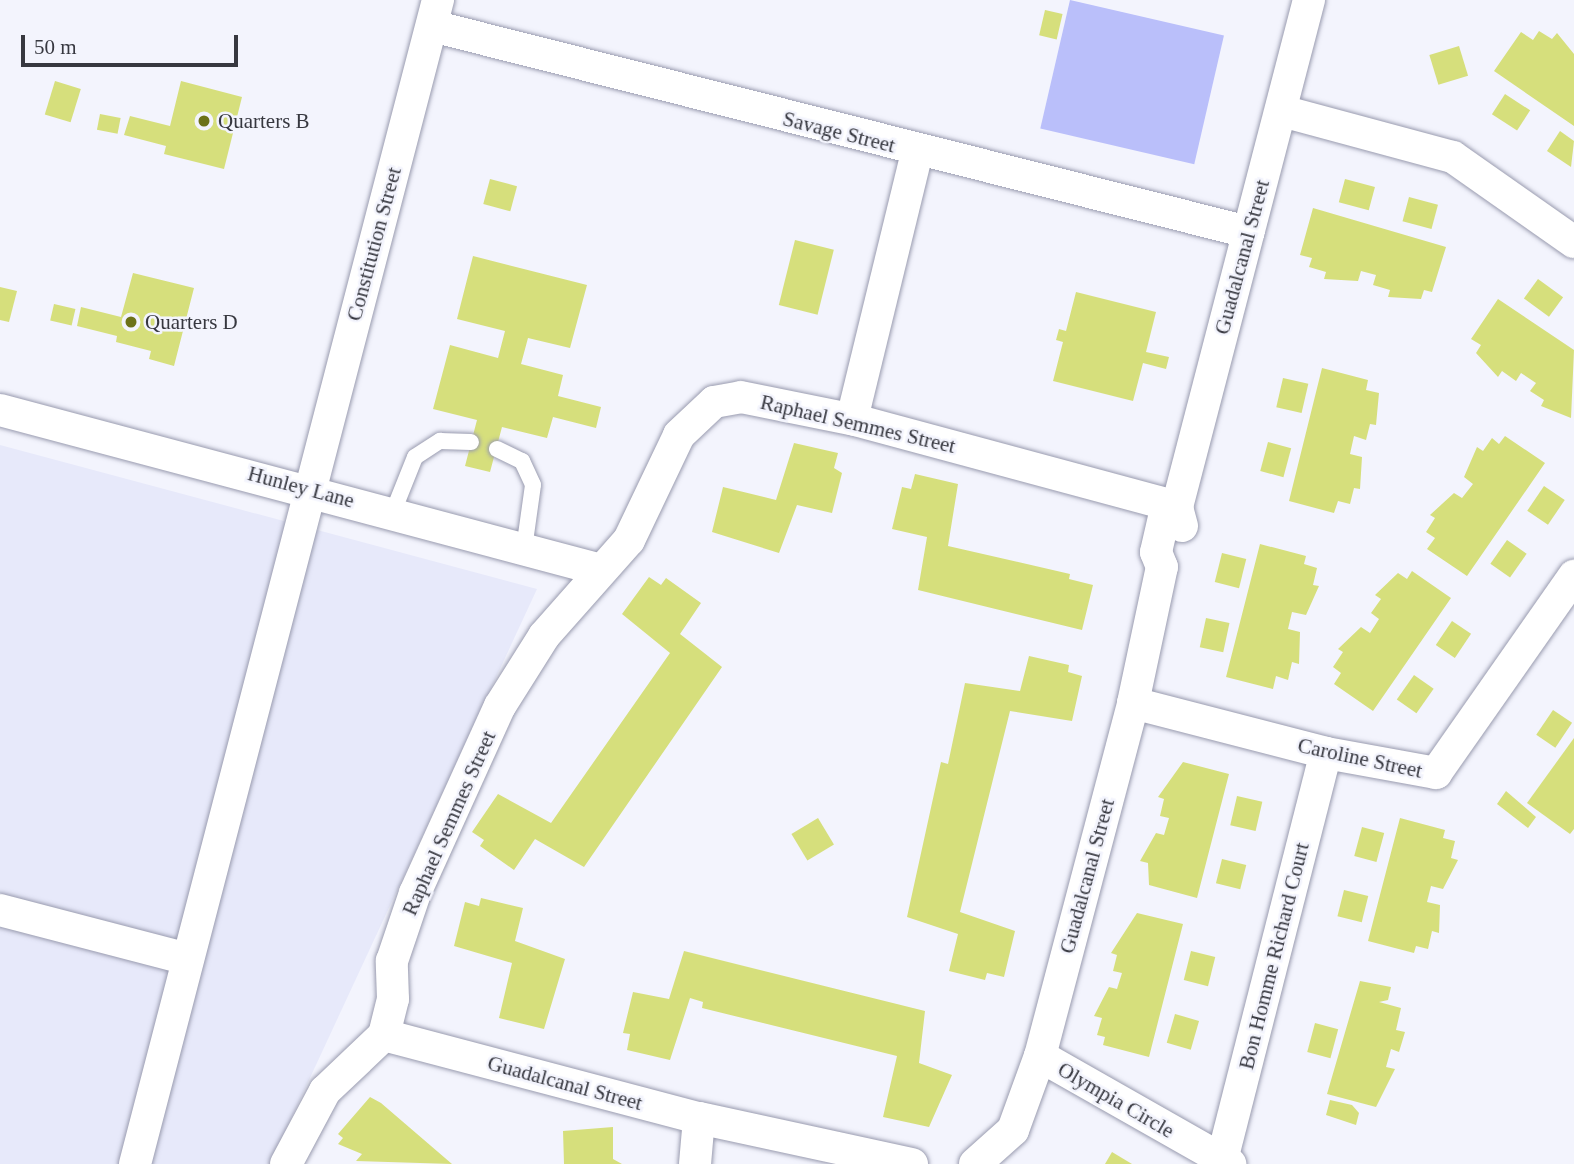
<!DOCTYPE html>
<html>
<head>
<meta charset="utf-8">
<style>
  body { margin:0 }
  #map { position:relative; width:1574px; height:1164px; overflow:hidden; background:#f3f4fd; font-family:"Times New Roman",serif }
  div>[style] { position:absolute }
  .built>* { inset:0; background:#e7e9fa }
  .green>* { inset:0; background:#babffa; transform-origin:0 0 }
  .building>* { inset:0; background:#d6df7c; transform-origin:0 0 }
  .roads { filter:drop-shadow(0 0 2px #999baf) drop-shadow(0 0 2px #999baf) }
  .service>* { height:16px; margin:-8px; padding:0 8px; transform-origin:8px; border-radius:8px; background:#fff }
  .minor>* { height:32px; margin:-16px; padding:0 16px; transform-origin:16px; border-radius:16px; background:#fff }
  .dots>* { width:19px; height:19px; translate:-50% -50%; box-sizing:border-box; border:4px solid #f3f4fd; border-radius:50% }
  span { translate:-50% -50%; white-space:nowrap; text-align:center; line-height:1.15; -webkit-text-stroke:5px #f3f4fd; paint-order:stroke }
  .poi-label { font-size:21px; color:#373840 }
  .left { translate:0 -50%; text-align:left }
  .street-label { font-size:21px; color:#373840 }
  .scale { position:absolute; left:21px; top:35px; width:217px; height:32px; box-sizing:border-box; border:4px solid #373840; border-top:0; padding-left:9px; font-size:21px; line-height:24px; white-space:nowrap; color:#373840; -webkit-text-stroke:5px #f3f4fd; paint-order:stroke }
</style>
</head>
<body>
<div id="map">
  <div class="built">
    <div style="clip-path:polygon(0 445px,537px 589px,270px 1164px,0 1164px)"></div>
  </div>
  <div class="green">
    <div style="left:1070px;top:0;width:158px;height:132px;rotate:13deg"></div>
  </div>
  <div class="building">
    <div style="left:1045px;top:10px;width:18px;height:26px;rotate:13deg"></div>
    <div style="clip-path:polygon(1539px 31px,1552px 39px,1557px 33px,1574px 54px,1574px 126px,1494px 71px,1521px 32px,1533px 40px)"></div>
    <div style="left:1459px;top:46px;width:31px;height:31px;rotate:73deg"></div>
    <div style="left:55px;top:81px;width:27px;height:35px;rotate:17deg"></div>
    <div style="clip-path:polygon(181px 81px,242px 97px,224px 169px,164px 154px,166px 146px,124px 135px,130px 116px,170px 126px)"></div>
    <div style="left:1505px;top:94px;width:30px;height:24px;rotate:33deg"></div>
    <div style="left:100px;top:114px;width:21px;height:16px;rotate:11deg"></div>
    <div style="clip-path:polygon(1560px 131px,1574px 141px,1571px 167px,1547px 151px)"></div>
    <div style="left:490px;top:179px;width:28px;height:26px;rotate:15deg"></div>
    <div style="left:1345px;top:179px;width:31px;height:24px;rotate:15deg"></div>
    <div style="left:1409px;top:197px;width:30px;height:25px;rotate:15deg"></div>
    <div style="clip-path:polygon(1313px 208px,1446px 247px,1432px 292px,1424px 290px,1421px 299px,1388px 297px,1390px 290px,1373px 285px,1376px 275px,1361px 271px,1358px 281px,1324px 279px,1326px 272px,1309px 267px,1312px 258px,1300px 255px)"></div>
    <div style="left:795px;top:240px;width:40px;height:67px;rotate:14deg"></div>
    <div style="clip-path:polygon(473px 256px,587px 285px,570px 348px,528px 338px,521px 364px,563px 375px,558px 396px,601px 407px,596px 428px,553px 417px,547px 438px,502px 427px,490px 472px,465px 466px,477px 420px,433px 409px,450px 345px,498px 358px,505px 331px,457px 319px)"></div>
    <div style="clip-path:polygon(133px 273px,194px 288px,174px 366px,149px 359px,151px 351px,116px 342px,117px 336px,77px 326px,81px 307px,121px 317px)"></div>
    <div style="left:1538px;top:279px;width:31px;height:24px;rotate:36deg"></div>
    <div style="clip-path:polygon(0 287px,17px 291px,9px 322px,0 320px)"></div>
    <div style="clip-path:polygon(1076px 292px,1156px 312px,1146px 352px,1169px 357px,1166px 369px,1143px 363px,1133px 401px,1053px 381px,1063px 342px,1056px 340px,1059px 329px,1066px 331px)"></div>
    <div style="clip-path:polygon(1498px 299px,1574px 350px,1571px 418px,1541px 406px,1544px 400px,1530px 391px,1536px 383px,1521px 373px,1516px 381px,1502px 371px,1498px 377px,1476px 353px,1481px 345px,1471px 339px)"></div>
    <div style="left:54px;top:304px;width:22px;height:17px;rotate:13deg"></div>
    <div style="clip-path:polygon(1322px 368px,1368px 380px,1366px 390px,1379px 393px,1376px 425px,1370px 424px,1366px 440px,1354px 436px,1350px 454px,1362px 457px,1360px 489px,1354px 488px,1350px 504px,1338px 501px,1334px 513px,1289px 501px)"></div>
    <div style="left:1283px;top:378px;width:26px;height:30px;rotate:13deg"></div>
    <div style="clip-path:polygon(1505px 436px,1545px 463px,1467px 576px,1427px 549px,1435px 538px,1426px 532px,1435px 518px,1430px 515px,1454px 493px,1462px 498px,1473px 484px,1464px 477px,1477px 447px,1483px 451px,1492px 438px,1499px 444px)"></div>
    <div style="left:1268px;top:442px;width:24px;height:30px;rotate:15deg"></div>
    <div style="clip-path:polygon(794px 443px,838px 453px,834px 468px,842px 473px,832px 513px,797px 505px,779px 553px,712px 532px,723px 487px,776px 500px)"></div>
    <div style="clip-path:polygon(915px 474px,958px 484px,948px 546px,1070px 574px,1069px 579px,1093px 585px,1082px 630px,918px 590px,927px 537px,892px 529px,902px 487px,911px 489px)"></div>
    <div style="left:1544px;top:486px;width:25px;height:30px;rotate:34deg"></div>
    <div style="left:1507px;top:540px;width:24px;height:29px;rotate:35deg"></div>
    <div style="clip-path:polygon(1260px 544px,1306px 556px,1304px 564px,1317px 568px,1313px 585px,1319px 586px,1306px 615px,1292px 612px,1288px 629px,1300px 632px,1299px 664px,1292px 662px,1288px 680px,1276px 676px,1273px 689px,1226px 677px)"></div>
    <div style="left:1222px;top:553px;width:25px;height:30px;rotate:14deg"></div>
    <div style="clip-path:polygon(1412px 571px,1451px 598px,1373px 711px,1334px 684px,1341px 673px,1333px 667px,1343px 652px,1338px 649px,1361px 627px,1370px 633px,1379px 619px,1371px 613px,1381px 599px,1375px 595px,1398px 573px,1407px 579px)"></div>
    <div style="clip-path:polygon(649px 577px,661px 585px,666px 578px,701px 603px,680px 634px,722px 667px,584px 867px,535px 839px,514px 870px,480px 846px,484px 840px,472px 832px,498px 794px,551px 823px,670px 653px,622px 614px)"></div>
    <div style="left:1206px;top:618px;width:24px;height:30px;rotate:12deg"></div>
    <div style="left:1452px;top:621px;width:23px;height:29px;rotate:34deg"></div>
    <div style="clip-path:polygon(1029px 656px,1069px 665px,1068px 672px,1082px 676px,1072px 721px,1010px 711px,960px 912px,1015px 931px,1004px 977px,987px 973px,985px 980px,949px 971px,958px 934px,907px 917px,941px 762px,948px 764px,965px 683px,1020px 691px)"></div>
    <div style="left:1414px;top:675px;width:24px;height:30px;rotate:35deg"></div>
    <div style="left:1553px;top:710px;width:23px;height:30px;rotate:34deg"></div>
    <div style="clip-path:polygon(1574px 738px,1574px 829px,1570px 834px,1527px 803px)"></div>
    <div style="clip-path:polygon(1183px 762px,1229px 774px,1197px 898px,1149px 885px,1148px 863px,1140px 861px,1156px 833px,1164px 835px,1169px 818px,1160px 816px,1164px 799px,1158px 797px)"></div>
    <div style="clip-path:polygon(1506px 791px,1536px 817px,1528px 828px,1497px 804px)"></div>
    <div style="left:1237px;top:796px;width:26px;height:30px;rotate:13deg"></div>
    <div style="left:818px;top:818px;width:31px;height:31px;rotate:59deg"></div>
    <div style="clip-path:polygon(1400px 818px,1445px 830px,1443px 838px,1455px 841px,1451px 858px,1458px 860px,1443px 889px,1431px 886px,1427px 902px,1440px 905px,1439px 933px,1432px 931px,1428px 949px,1416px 946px,1414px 953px,1368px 941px)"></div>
    <div style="left:1362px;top:827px;width:23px;height:30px;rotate:15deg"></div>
    <div style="left:1222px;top:859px;width:25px;height:25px;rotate:14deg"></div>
    <div style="left:1344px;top:890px;width:25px;height:27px;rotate:14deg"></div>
    <div style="clip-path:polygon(481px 898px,523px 908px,515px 941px,565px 959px,544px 1029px,499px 1018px,512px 963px,454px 946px,465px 902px,479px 906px)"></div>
    <div style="clip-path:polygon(1137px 913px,1183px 924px,1149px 1057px,1103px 1045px,1105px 1037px,1097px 1035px,1102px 1018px,1094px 1016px,1109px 987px,1117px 989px,1122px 973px,1113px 971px,1117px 955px,1111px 953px)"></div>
    <div style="clip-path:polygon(684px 951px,925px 1011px,919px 1063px,952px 1075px,929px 1127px,883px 1117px,897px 1056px,702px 1008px,703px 1002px,690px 998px,670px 1060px,627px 1050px,630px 1034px,623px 1033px,633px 992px,669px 999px)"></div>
    <div style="left:1191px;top:951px;width:25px;height:30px;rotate:14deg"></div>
    <div style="clip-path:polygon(1360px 981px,1391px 987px,1388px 1000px,1379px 1002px,1401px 1008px,1396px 1030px,1405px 1032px,1399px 1052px,1391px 1049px,1386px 1067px,1395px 1069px,1376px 1107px,1327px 1094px)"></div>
    <div style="left:1175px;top:1014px;width:25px;height:30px;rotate:16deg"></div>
    <div style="left:1315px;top:1023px;width:24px;height:30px;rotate:15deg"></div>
    <div style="clip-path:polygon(370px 1097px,381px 1103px,452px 1164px,356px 1161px,362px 1154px,338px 1144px,343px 1138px,338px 1134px)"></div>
    <div style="clip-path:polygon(1330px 1100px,1352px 1105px,1359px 1113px,1356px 1125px,1326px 1115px)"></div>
    <div style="clip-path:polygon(613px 1127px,613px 1159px,622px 1164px,564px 1164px,563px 1131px)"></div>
    <div style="clip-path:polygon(1112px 1152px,1132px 1164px,1105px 1164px)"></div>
  </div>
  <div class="roads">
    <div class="service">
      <div style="left:497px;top:449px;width:28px;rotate:26deg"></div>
      <div style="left:522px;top:461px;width:26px;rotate:65deg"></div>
      <div style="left:533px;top:485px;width:65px;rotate:98deg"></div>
      <div style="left:393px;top:512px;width:59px;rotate:-68.2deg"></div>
      <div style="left:415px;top:457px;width:30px;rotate:-33deg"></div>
      <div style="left:440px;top:441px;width:31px;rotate:2deg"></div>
    </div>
    <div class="minor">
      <div style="left:432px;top:26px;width:842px;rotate:14.17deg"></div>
      <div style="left:1282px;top:111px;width:177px;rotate:15.1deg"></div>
      <div style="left:1453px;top:157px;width:148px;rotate:35.1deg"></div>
      <div style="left:0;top:410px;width:622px;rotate:14.91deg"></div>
      <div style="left:852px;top:419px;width:275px;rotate:-76.3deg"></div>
      <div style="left:1182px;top:526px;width:20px;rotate:-105deg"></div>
      <div style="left:1177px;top:507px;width:524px;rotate:-75.41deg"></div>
      <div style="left:1133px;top:703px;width:199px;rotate:14.5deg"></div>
      <div style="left:1326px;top:753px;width:112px;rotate:10.3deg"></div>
      <div style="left:1436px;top:773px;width:241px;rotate:-55deg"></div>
      <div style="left:0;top:910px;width:194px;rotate:14.6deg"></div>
      <div style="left:384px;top:1035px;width:326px;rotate:14.8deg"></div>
      <div style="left:699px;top:1118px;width:218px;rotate:12.2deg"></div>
      <div style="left:1040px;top:1056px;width:219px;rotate:29.6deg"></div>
      <div style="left:1222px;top:1160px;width:420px;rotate:-75.7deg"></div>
      <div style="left:135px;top:1164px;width:1203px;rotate:-75.41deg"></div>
      <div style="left:286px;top:1164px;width:83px;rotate:-61.9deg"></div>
      <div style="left:325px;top:1091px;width:81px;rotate:-43.5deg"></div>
      <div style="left:384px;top:1035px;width:37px;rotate:-76deg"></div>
      <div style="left:393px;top:999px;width:38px;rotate:-92deg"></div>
      <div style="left:392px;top:961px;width:72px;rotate:-71.3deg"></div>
      <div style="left:415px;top:893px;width:205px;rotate:-65.6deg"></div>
      <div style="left:500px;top:706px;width:83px;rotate:-57.8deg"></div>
      <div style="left:544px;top:636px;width:128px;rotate:-48.5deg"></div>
      <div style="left:629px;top:540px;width:116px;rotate:-64.5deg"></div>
      <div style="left:679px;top:435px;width:48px;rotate:-43.3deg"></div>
      <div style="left:714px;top:402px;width:27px;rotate:-10deg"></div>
      <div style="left:741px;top:397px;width:116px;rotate:11.4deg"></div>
      <div style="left:855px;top:420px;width:334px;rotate:15.1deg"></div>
      <div style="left:695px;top:1164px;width:46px;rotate:-85deg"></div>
      <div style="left:975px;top:1164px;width:51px;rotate:-41.8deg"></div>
      <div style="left:1013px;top:1130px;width:79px;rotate:-70deg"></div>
      <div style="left:1040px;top:1056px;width:365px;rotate:-75.2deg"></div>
      <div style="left:1133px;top:703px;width:139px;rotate:-78deg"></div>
      <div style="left:1162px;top:567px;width:16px;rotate:-112deg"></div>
      <div style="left:1156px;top:552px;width:36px;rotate:-77deg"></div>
      <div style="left:1164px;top:517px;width:13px;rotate:-18deg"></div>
    </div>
  </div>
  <div class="dots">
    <div style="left:204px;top:121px;background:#6c7218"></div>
    <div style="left:131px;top:322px;background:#6c7218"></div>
  </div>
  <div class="poi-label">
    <span class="left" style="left:218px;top:121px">Quarters B</span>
    <span class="left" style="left:145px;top:322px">Quarters D</span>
  </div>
  <div class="street-label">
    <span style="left:839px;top:132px;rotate:14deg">Savage Street</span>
    <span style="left:374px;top:244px;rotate:-75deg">Constitution Street</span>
    <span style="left:1242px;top:257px;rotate:-75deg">Guadalcanal Street</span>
    <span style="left:858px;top:424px;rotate:13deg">Raphael Semmes Street</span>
    <span style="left:301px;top:487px;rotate:15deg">Hunley Lane</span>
    <span style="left:1360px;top:758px;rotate:12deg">Caroline Street</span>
    <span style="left:449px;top:823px;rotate:-66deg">Raphael Semmes Street</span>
    <span style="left:1087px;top:876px;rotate:-75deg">Guadalcanal Street</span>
    <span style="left:1274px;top:956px;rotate:-76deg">Bon Homme Richard Court</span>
    <span style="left:565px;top:1083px;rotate:15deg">Guadalcanal Street</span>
    <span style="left:1116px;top:1100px;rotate:30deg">Olympia Circle</span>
  </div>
  <div class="scale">50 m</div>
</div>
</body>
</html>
